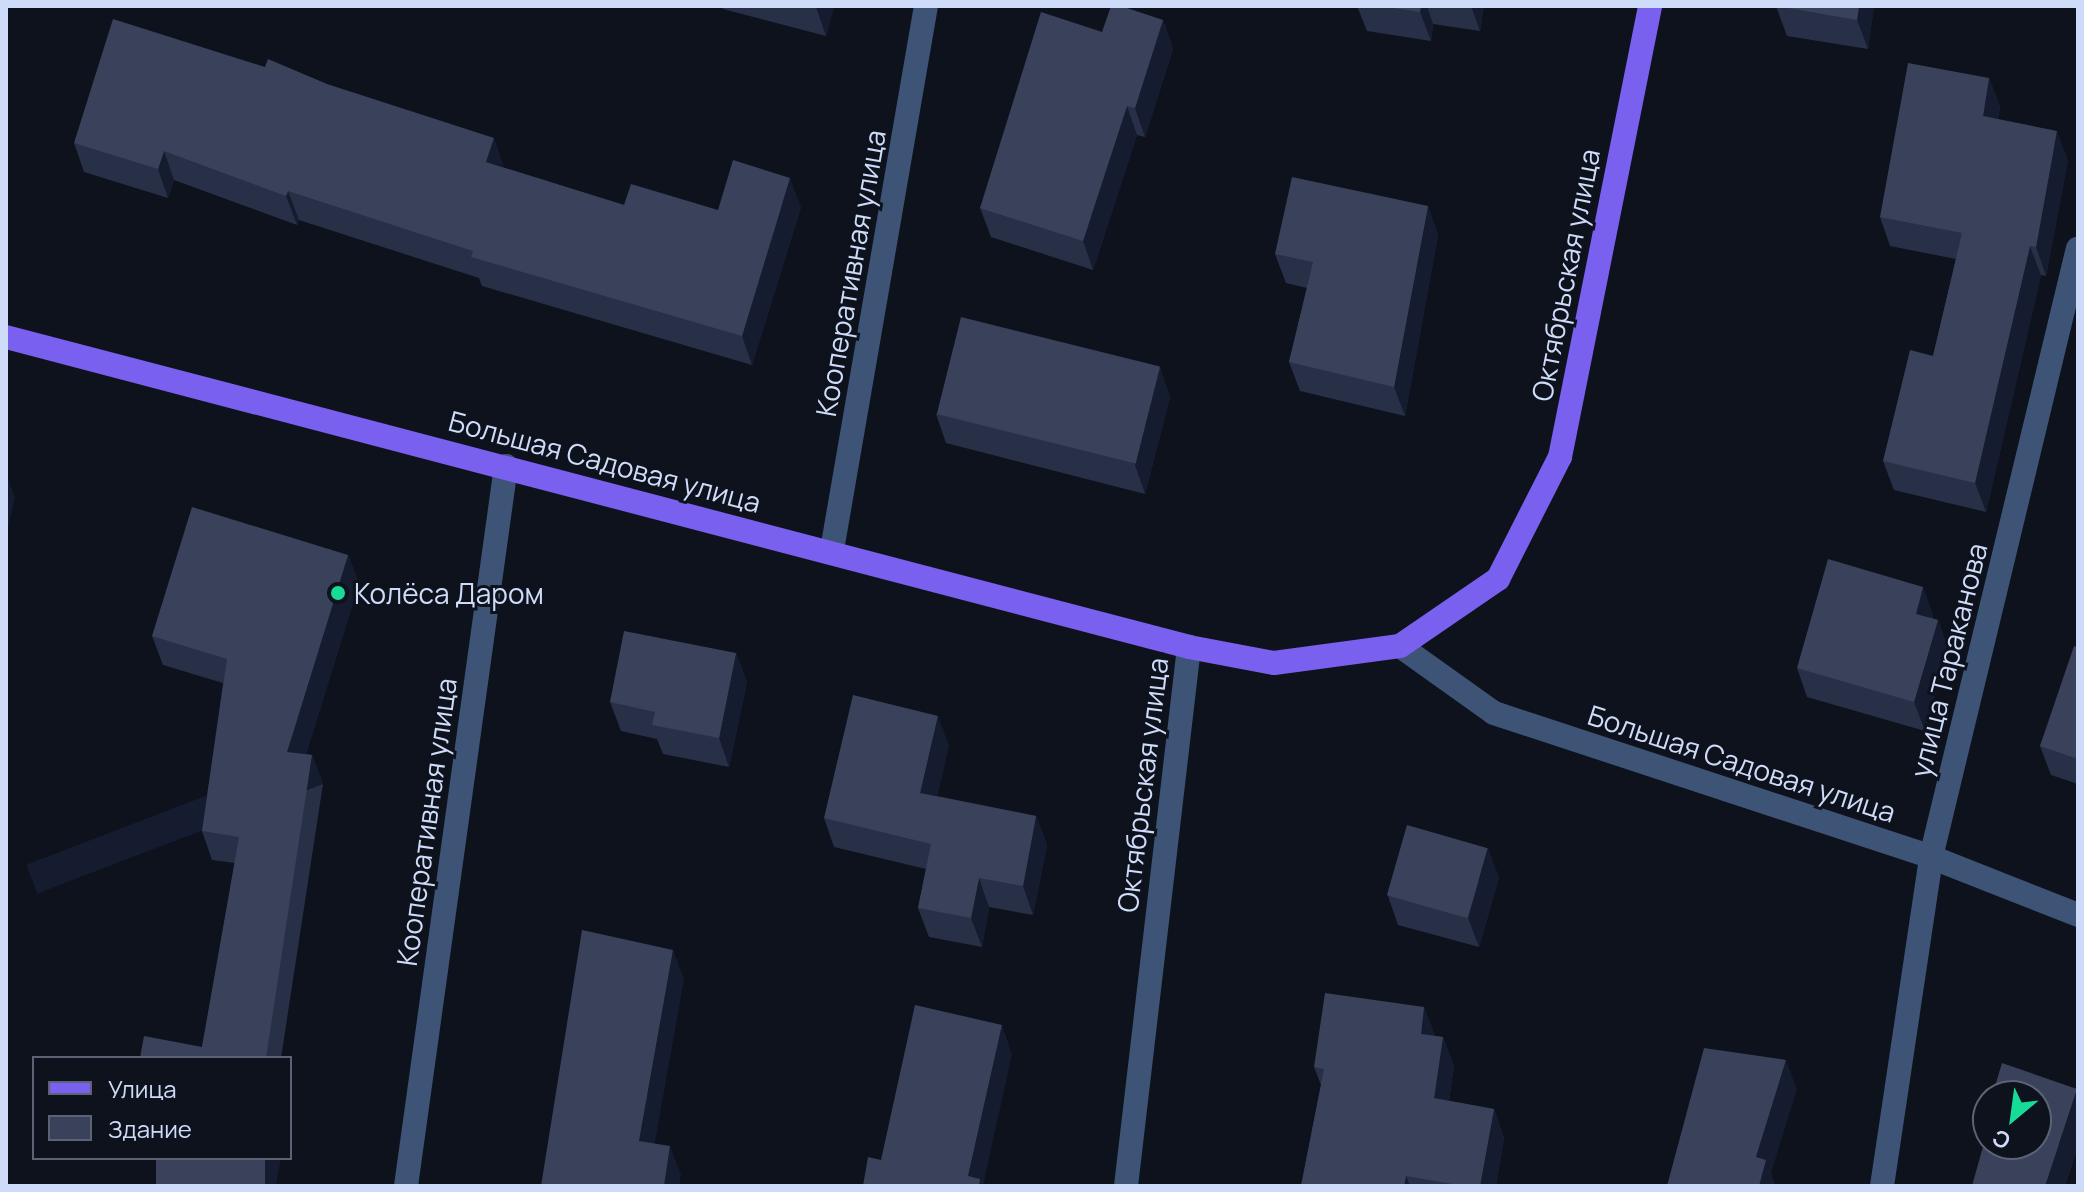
<!DOCTYPE html>
<html>
<head>
<meta charset="utf-8">
<style>
  body { margin:0 }
  #map { position:relative; width:2084px; height:1192px; overflow:hidden; background:#0e121c; font-family:Manrope,sans-serif }
  div>[style] { position:absolute }
  .minor>* { height:24px; margin:-12px; padding:0 12px; transform-origin:12px; border-radius:12px; background:#3d5476 }
  .major>* { height:24px; margin:-12px; padding:0 12px; transform-origin:12px; border-radius:12px; background:#7a60ee }
  .wall>* { inset:0; background:#283048 }
  .shaded-wall>* { inset:0; background:#161c2f; transform-origin:0 0 }
  .building>* { inset:0; background:#3a425b; transform-origin:0 0 }
  .dots>* { width:22px; height:22px; translate:-50% -50%; box-sizing:border-box; border:4px solid #0e121c; border-radius:50% }
  span { translate:-50% -50%; white-space:nowrap; text-align:center; line-height:1.15; -webkit-text-stroke:6px #0e121c; paint-order:stroke }
  .street-label { font-size:28px; color:#cedcfa }
  .poi-label { font-size:28px; color:#cedcfa }
  .left { translate:0 -50%; text-align:left }
  .frame { position:absolute; inset:0; border:8px solid #cedcfa; pointer-events:none }
  .legend { position:absolute; left:32px; top:1056px; width:260px; height:104px; box-sizing:border-box; background:#0e121c; border:2px solid #5b6375; margin:0; padding:10px 14px; list-style:none; font-size:24px; color:#cedcfa }
  .legend li { display:flex; align-items:center; gap:16px; height:40px }
  .legend b { width:40px; border:2px solid #5b6375 }
  .north { position:absolute; left:1972px; top:1080px; width:80px; height:80px; box-sizing:border-box; background:#0e121c; border:2px solid #5b6375; border-radius:50%; rotate:209deg; font-size:22px; font-weight:700; line-height:32px; text-align:center; color:#cedcfa }
  .north::after { content:''; display:block; margin:auto; width:28px; height:36px; background:#17dc98; clip-path:polygon(50% 0,100% 100%,50% 72%,0 100%) }
</style>
</head>
<body>
<div id="map">
  <div class="minor">
    <div style="left:832px;top:550px;width:552px;rotate:-80.2deg"></div>
    <div style="left:1400px;top:646px;width:115px;rotate:35.5deg"></div>
    <div style="left:1494px;top:713px;width:460px;rotate:18.2deg"></div>
    <div style="left:1931px;top:857px;width:158px;rotate:21.5deg"></div>
    <div style="left:406px;top:1186px;width:727px;rotate:-82.09deg"></div>
    <div style="left:1126px;top:1186px;width:543px;rotate:-83.33deg"></div>
    <div style="left:1882px;top:1186px;width:333px;rotate:-81.5deg"></div>
    <div style="left:1931px;top:857px;width:626px;rotate:-76.43deg"></div>
  </div>
  <div class="major">
    <div style="left:6px;top:337px;width:1223px;rotate:14.68deg"></div>
    <div style="left:1189px;top:647px;width:86px;rotate:10.7deg"></div>
    <div style="left:1274px;top:663px;width:127px;rotate:-7.7deg"></div>
    <div style="left:1400px;top:646px;width:119px;rotate:-34.4deg"></div>
    <div style="left:1498px;top:579px;width:137px;rotate:-63.1deg"></div>
    <div style="left:1560px;top:457px;width:460px;rotate:-78.7deg"></div>
  </div>
  <div class="wall">
    <div style="clip-path:polygon(722px 6px,834px 6px,826px 36px,723px 9px)"></div>
    <div style="clip-path:polygon(1357px 6px,1484px 6px,1480px 31px,1433px 24px,1431px 41px,1367px 31px)"></div>
    <div style="clip-path:polygon(1776px 6px,1874px 6px,1868px 49px,1787px 36px)"></div>
    <div style="clip-path:polygon(1163px 20px,1173px 49px,1145px 137px,1137px 135px,1093px 270px,991px 237px,980px 208px,1102px 32px)"></div>
    <div style="clip-path:polygon(1989px 78px,2000px 107px,1998px 119px,2068px 160px,2046px 276px,2041px 275px,1986px 512px,1894px 490px,1883px 461px,1933px 356px,1956px 259px,1890px 246px,1880px 217px)"></div>
    <div style="clip-path:polygon(74px 143px,504px 168px,624px 205px,718px 210px,801px 207px,752px 365px,482px 286px,479px 278px,299px 220px,297px 225px,174px 180px,168px 198px,84px 172px)"></div>
    <div style="clip-path:polygon(1428px 206px,1438px 235px,1405px 416px,1300px 391px,1289px 362px,1307px 288px,1286px 283px,1275px 254px)"></div>
    <div style="clip-path:polygon(1160px 368px,1170px 397px,1145px 494px,946px 443px,936px 414px)"></div>
    <div style="clip-path:polygon(348px 555px,359px 584px,306px 754px,312px 755px,323px 784px,281px 1058px,140px 1058px,202px 1047px,235px 863px,212px 860px,202px 831px,223px 683px,163px 665px,152px 636px)"></div>
    <div style="clip-path:polygon(1923px 587px,1933px 616px,1933px 619px,1938px 620px,1948px 649px,1925px 731px,1807px 697px,1797px 668px)"></div>
    <div style="clip-path:polygon(2078px 648px,2078px 784px,2051px 775px,2040px 746px)"></div>
    <div style="clip-path:polygon(736px 653px,747px 682px,729px 767px,663px 754px,657px 739px,621px 731px,610px 702px)"></div>
    <div style="clip-path:polygon(949px 745px,937px 796px,1036px 816px,1047px 845px,1033px 915px,989px 907px,982px 947px,929px 937px,918px 908px,926px 869px,834px 847px,824px 818px)"></div>
    <div style="clip-path:polygon(1499px 877px,1479px 947px,1398px 925px,1388px 896px)"></div>
    <div style="clip-path:polygon(1424px 1007px,1435px 1036px,1443px 1037px,1454px 1066px,1449px 1101px,1494px 1109px,1504px 1138px,1496px 1186px,1301px 1186px,1321px 1085px,1314px 1067px)"></div>
    <div style="clip-path:polygon(1980px 1134px,2078px 1146px,2065px 1186px,1972px 1186px,1984px 1145px)"></div>
  </div>
  <div class="shaded-wall">
    <div style="clip-path:polygon(816px 6px,834px 6px,826px 36px,816px 7px)"></div>
    <div style="clip-path:polygon(1421px 6px,1427px 6px,1433px 24px,1431px 41px,1420px 12px)"></div>
    <div style="clip-path:polygon(1471px 6px,1484px 6px,1480px 31px)"></div>
    <div style="clip-path:polygon(1859px 6px,1874px 6px,1868px 49px,1857px 20px)"></div>
    <div style="clip-path:polygon(1163px 20px,1173px 49px,1145px 137px,1135px 108px)"></div>
    <div style="clip-path:polygon(1989px 78px,2000px 107px,1993px 145px,1983px 116px)"></div>
    <div style="clip-path:polygon(1127px 106px,1137px 135px,1093px 270px,1083px 241px)"></div>
    <div style="clip-path:polygon(2057px 131px,2068px 160px,2046px 276px,2036px 247px)"></div>
    <div style="clip-path:polygon(494px 138px,504px 167px,486px 162px)"></div>
    <div style="clip-path:polygon(164px 151px,174px 180px,168px 198px,158px 169px)"></div>
    <div style="clip-path:polygon(790px 178px,801px 207px,752px 365px,742px 336px)"></div>
    <div style="clip-path:polygon(288px 191px,299px 220px,297px 225px,286px 196px)"></div>
    <div style="clip-path:polygon(1428px 206px,1438px 235px,1405px 416px,1394px 387px)"></div>
    <div style="clip-path:polygon(2030px 246px,2041px 275px,1986px 512px,1975px 483px)"></div>
    <div style="clip-path:polygon(1160px 368px,1170px 397px,1145px 494px,1135px 465px)"></div>
    <div style="clip-path:polygon(6px 473px,15px 498px,6px 536px)"></div>
    <div style="clip-path:polygon(348px 555px,359px 584px,298px 781px,287px 752px)"></div>
    <div style="clip-path:polygon(1923px 587px,1933px 616px,1926px 643px,1916px 614px)"></div>
    <div style="clip-path:polygon(1938px 620px,1948px 649px,1925px 731px,1914px 702px)"></div>
    <div style="clip-path:polygon(736px 653px,747px 682px,729px 767px,719px 738px)"></div>
    <div style="clip-path:polygon(938px 716px,949px 745px,931px 822px,920px 793px)"></div>
    <div style="left:312px;top:755px;width:31px;height:306px;rotate:69deg"></div>
    <div style="clip-path:polygon(1036px 816px,1047px 845px,1033px 915px,1023px 886px)"></div>
    <div style="clip-path:polygon(1488px 848px,1499px 877px,1479px 947px,1468px 918px)"></div>
    <div style="clip-path:polygon(979px 878px,989px 907px,982px 947px,971px 918px)"></div>
    <div style="clip-path:polygon(673px 950px,684px 979px,650px 1170px,639px 1141px)"></div>
    <div style="clip-path:polygon(1424px 1007px,1435px 1036px,1421px 1034px)"></div>
    <div style="clip-path:polygon(1002px 1025px,1012px 1054px,983px 1186px,972px 1186px,968px 1176px)"></div>
    <div style="clip-path:polygon(1443px 1037px,1454px 1066px,1445px 1127px,1434px 1098px)"></div>
    <div style="clip-path:polygon(1786px 1060px,1797px 1089px,1771px 1173px,1776px 1186px,1759px 1186px,1756px 1157px)"></div>
    <div style="clip-path:polygon(290px 1084px,292px 1091px,290px 1105px)"></div>
    <div style="clip-path:polygon(2077px 1089px,2078px 1092px,2078px 1146px,2065px 1186px,2045px 1186px)"></div>
    <div style="clip-path:polygon(1494px 1109px,1504px 1138px,1496px 1186px,1480px 1186px)"></div>
    <div style="clip-path:polygon(670px 1146px,681px 1175px,679px 1186px,664px 1186px)"></div>
    <div style="clip-path:polygon(265px 1158px,281px 1158px,276px 1186px,260px 1186px)"></div>
    <div style="clip-path:polygon(1406px 1176px,1410px 1186px,1404px 1186px)"></div>
  </div>
  <div class="building">
    <div style="clip-path:polygon(1111px 6px,1121px 6px,1163px 20px,1135px 108px,1127px 106px,1083px 241px,980px 208px,1041px 12px,1102px 32px)"></div>
    <div style="clip-path:polygon(1380px 6px,1421px 6px,1420px 12px)"></div>
    <div style="clip-path:polygon(1776px 6px,1859px 6px,1857px 20px)"></div>
    <div style="clip-path:polygon(113px 19px,265px 67px,268px 59px,327px 84px,494px 138px,486px 162px,624px 205px,631px 184px,718px 210px,733px 160px,790px 178px,742px 336px,471px 257px,473px 251px,288px 191px,286px 196px,164px 151px,158px 169px,74px 143px)"></div>
    <div style="clip-path:polygon(1908px 63px,1989px 78px,1983px 116px,2057px 131px,2036px 247px,2030px 246px,1975px 483px,1883px 461px,1910px 350px,1933px 356px,1962px 233px,1880px 217px)"></div>
    <div style="clip-path:polygon(1292px 177px,1428px 206px,1394px 387px,1289px 362px,1313px 262px,1275px 254px)"></div>
    <div style="left:961px;top:317px;width:205px;height:100px;rotate:14deg"></div>
    <div style="clip-path:polygon(192px 507px,348px 555px,287px 752px,312px 755px,266px 1058px,140px 1058px,144px 1036px,202px 1047px,239px 837px,202px 831px,227px 659px,152px 636px)"></div>
    <div style="clip-path:polygon(1828px 559px,1923px 587px,1916px 614px,1938px 620px,1914px 702px,1797px 668px)"></div>
    <div style="clip-path:polygon(624px 631px,736px 653px,719px 738px,652px 725px,655px 712px,610px 702px)"></div>
    <div style="clip-path:polygon(2074px 646px,2078px 648px,2078px 759px,2040px 746px)"></div>
    <div style="clip-path:polygon(853px 695px,938px 716px,920px 793px,1036px 816px,1023px 886px,979px 878px,971px 918px,918px 908px,931px 844px,824px 818px)"></div>
    <div style="left:1407px;top:825px;width:84px;height:73px;rotate:16deg"></div>
    <div style="clip-path:polygon(582px 930px,673px 950px,639px 1141px,670px 1146px,664px 1186px,541px 1186px)"></div>
    <div style="clip-path:polygon(1325px 993px,1424px 1007px,1421px 1034px,1443px 1037px,1434px 1098px,1494px 1109px,1480px 1186px,1464px 1186px,1406px 1176px,1404px 1186px,1301px 1186px,1324px 1069px,1314px 1067px)"></div>
    <div style="clip-path:polygon(915px 1005px,1002px 1025px,968px 1176px,980px 1179px,979px 1186px,863px 1186px,868px 1157px,881px 1160px)"></div>
    <div style="clip-path:polygon(1704px 1048px,1786px 1060px,1756px 1157px,1766px 1160px,1759px 1186px,1667px 1186px)"></div>
    <div style="clip-path:polygon(2002px 1063px,2077px 1089px,2045px 1186px,1972px 1186px,1986px 1136px,1980px 1134px,1988px 1108px,1988px 1144px,2036px 1144px,2036px 1096px,1992px 1096px)"></div>
    <div style="left:156px;top:1158px;width:109px;height:28px"></div>
  </div>
  <div class="dots">
    <div style="left:338px;top:593px;background:#17dc98"></div>
  </div>
  <div class="street-label">
    <span style="left:850px;top:273px;rotate:-80deg">Кооперативная улица</span>
    <span style="left:1565px;top:275px;rotate:-79deg">Октябрьская улица</span>
    <span style="left:605px;top:461px;rotate:15deg">Большая Садовая улица</span>
    <span style="left:1948px;top:660px;rotate:-76deg">улица Тараканова</span>
    <span style="left:1742px;top:763px;rotate:18deg">Большая Садовая улица</span>
    <span style="left:1142px;top:785px;rotate:-83deg">Октябрьская улица</span>
    <span style="left:426px;top:822px;rotate:-82deg">Кооперативная улица</span>
  </div>
  <div class="poi-label">
    <span class="left" style="left:354px;top:593px">Колёса Даром</span>
  </div>
  <div class="frame"></div>
  <ul class="legend">
  <li><b style="height:10px;background:#7a60ee"></b>Улица</li>
  <li><b style="height:22px;background:#3a425b"></b>Здание</li>
  </ul>
  <div class="north">С</div>
</div>
</body>
</html>
